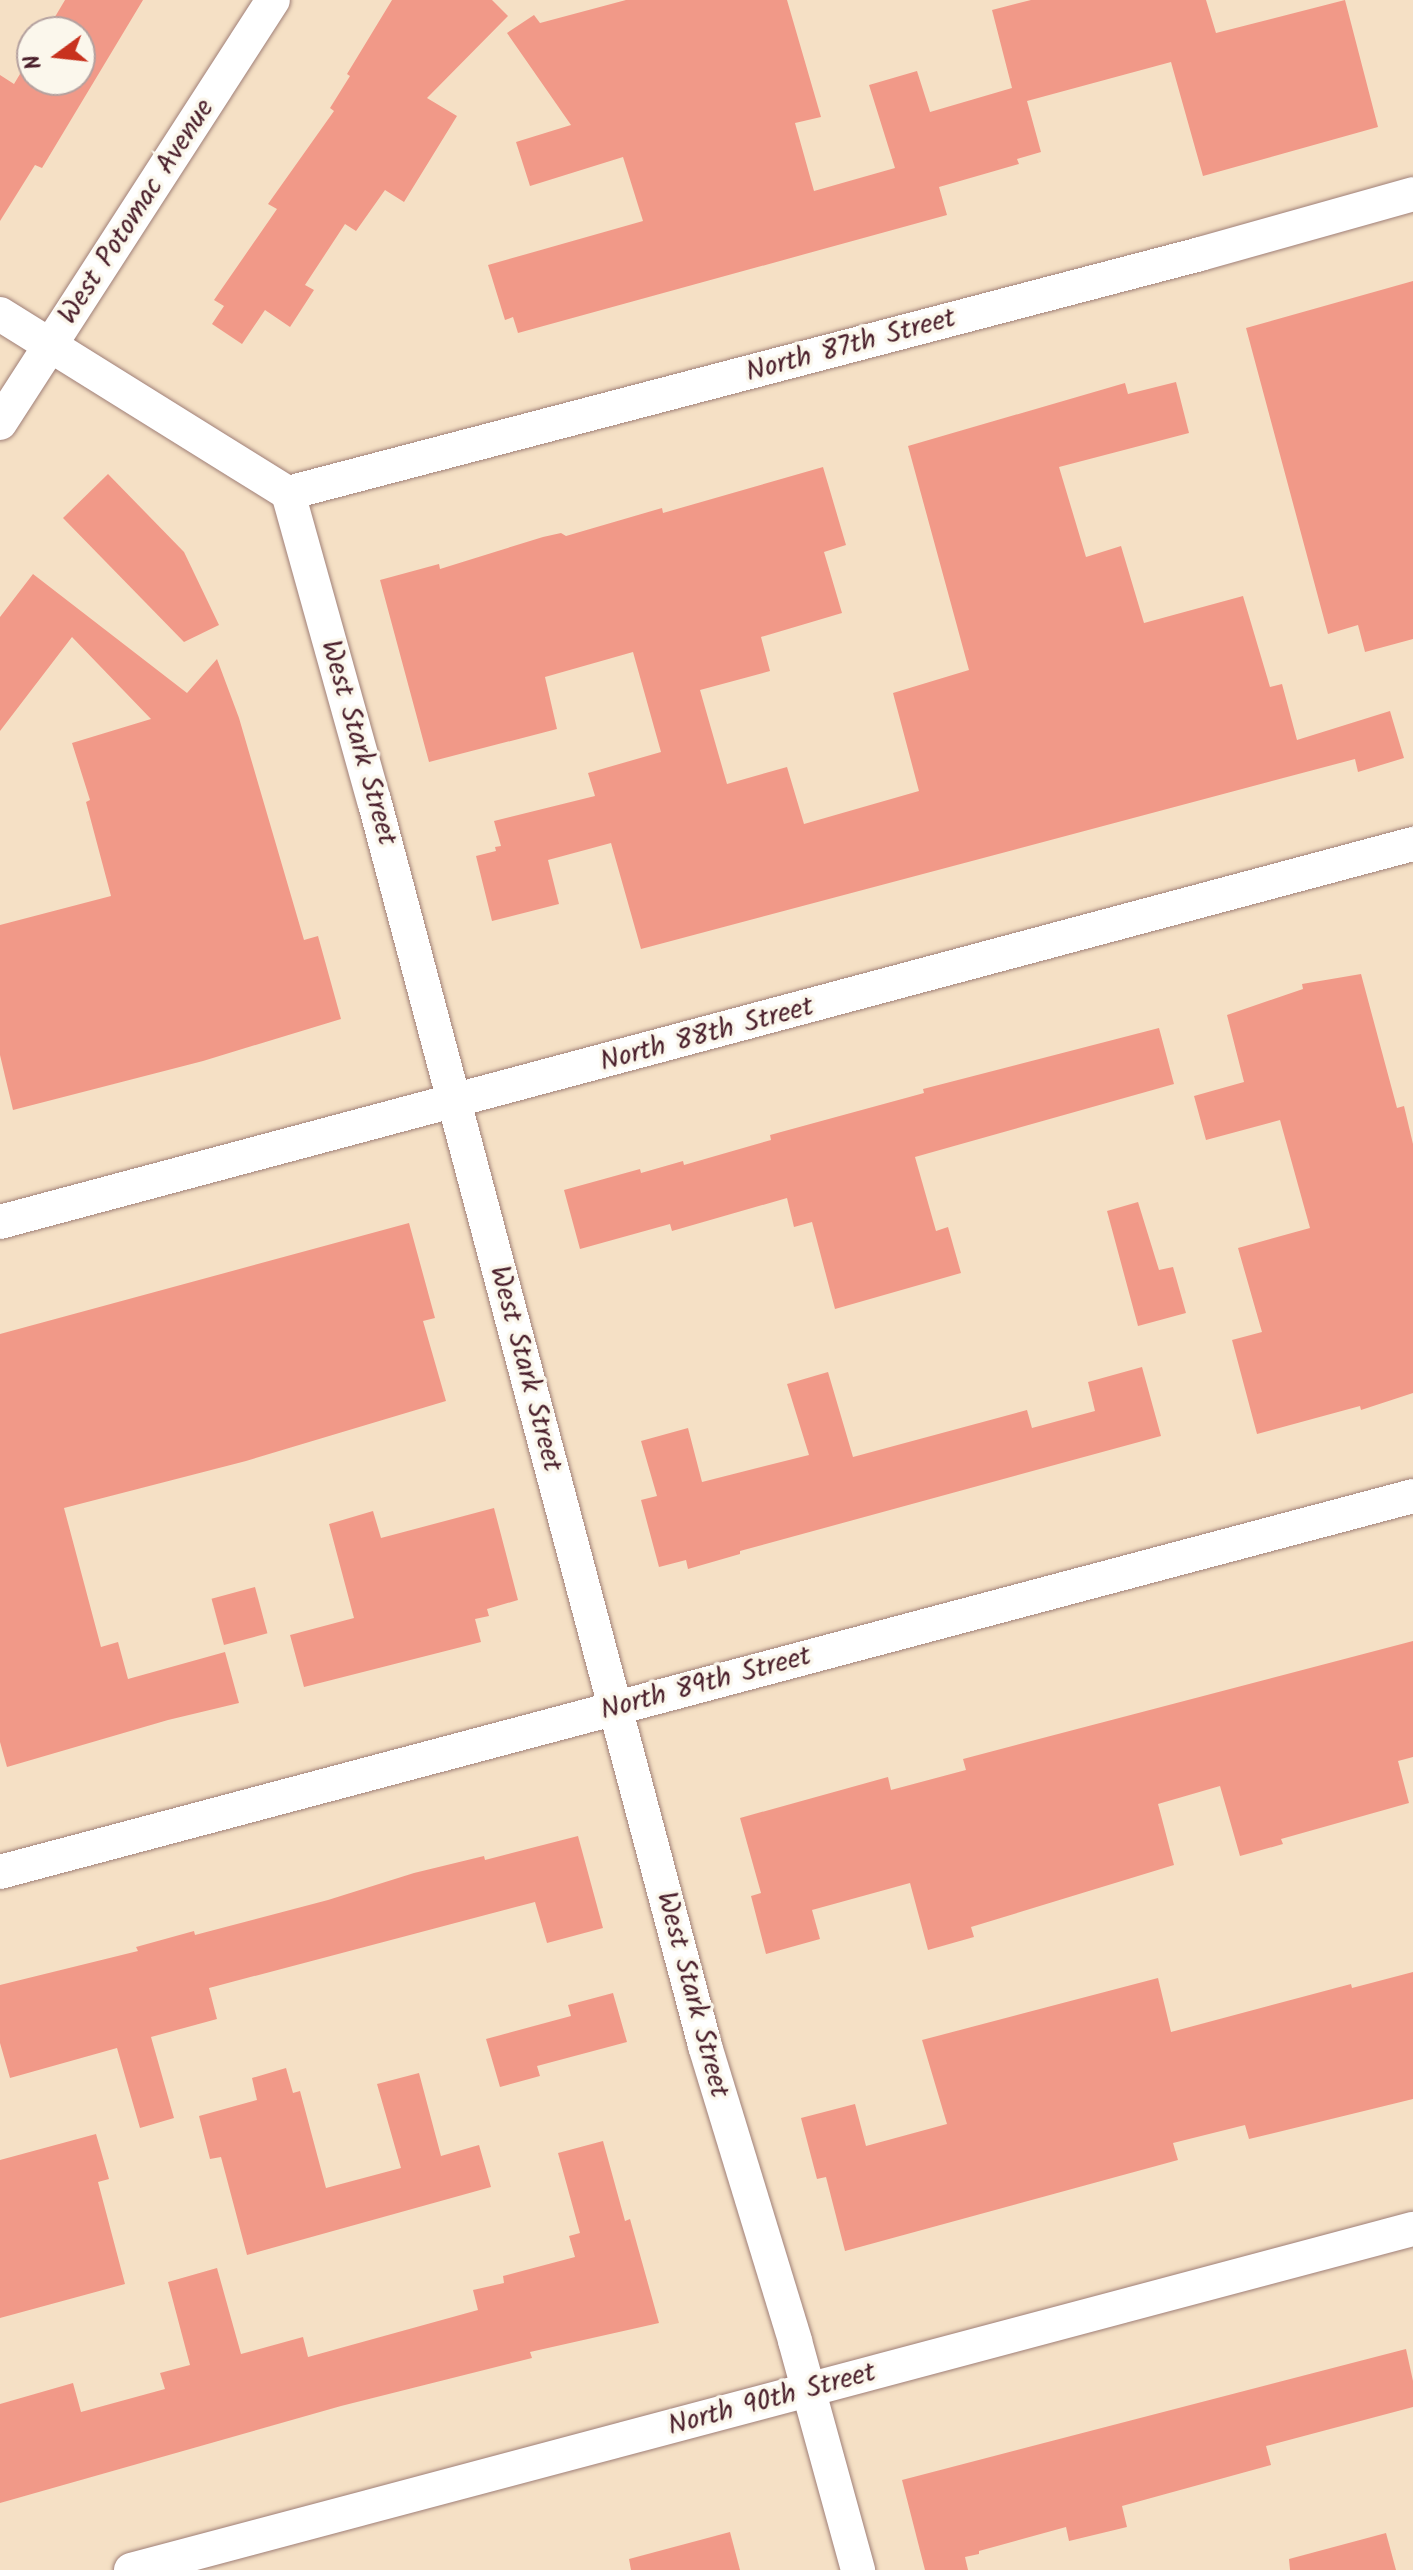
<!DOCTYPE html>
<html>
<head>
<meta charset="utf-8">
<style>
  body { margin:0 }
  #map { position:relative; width:1413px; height:2570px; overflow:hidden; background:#f5e0c5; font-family:Kalam,sans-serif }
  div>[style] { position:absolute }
  .building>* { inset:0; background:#f19988; transform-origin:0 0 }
  .roads { filter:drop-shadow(0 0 2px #a08078) drop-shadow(0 0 2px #a08078) }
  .street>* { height:34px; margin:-17px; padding:0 17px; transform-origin:17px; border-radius:17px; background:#fff }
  span { translate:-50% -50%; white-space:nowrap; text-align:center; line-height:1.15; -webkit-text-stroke:7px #fbf7ec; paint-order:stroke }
  .street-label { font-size:28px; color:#4a1f2b }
  .north { position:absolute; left:16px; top:16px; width:80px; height:80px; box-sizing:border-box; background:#fbf7ec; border:2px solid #b4a19f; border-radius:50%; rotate:255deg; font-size:22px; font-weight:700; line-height:32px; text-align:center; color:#4a1f2b }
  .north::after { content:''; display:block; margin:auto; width:28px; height:36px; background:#c8321e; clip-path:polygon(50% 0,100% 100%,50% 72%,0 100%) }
</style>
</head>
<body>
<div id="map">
  <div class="building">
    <div style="clip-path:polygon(65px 0,143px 0,42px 168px,35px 165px,0 221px,0 75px,14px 84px,32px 54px,32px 80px,80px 80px,80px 32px,46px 32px)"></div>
    <div style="clip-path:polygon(392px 0,492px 0,508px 16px,427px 98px,457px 116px,404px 202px,385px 190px,356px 231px,345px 224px,305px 285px,314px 290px,290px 327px,265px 310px,242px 344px,212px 324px,224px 306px,214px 300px,277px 209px,268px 204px,334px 111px,330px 108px,350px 76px,347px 74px)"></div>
    <div style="clip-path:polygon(626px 0,787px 0,821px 117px,795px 123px,814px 191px,895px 168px,869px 85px,917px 71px,930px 112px,1012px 88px,992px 10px,1031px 0,1206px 0,1216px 33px,1345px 0,1378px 127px,1203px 176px,1171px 62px,1027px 101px,1041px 152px,1017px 159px,1019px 164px,939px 187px,947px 215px,518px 333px,513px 317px,505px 320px,488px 265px,643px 221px,623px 157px,530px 186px,516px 142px,571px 125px,507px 33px,534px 15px,540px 23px)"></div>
    <div style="clip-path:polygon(1413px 281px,1413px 639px,1365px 652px,1358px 625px,1328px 634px,1246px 328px)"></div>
    <div style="clip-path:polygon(1176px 382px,1189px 433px,1059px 467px,1086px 557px,1121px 546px,1144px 623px,1243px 596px,1270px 687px,1282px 684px,1297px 740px,1390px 711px,1404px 758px,1358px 772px,1355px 759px,641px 949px,611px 843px,548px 860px,559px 904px,492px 921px,476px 856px,496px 851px,495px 847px,501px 846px,494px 821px,595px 796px,588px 773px,661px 752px,633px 652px,545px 677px,557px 729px,429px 762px,380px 580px,439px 564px,440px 569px,543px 537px,561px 533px,566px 536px,662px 508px,663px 513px,823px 467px,846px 545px,824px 552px,842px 613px,761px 637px,770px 671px,700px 690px,727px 784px,787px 767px,804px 824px,919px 791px,893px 693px,969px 670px,908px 446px,1125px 383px,1128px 394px)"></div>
    <div style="clip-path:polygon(108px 474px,184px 552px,219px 625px,184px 642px,63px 518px)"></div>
    <div style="clip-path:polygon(33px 574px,187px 693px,217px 659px,239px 718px,304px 940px,318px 936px,341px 1019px,203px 1061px,13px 1110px,0 1055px,0 925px,111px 896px,86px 802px,90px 800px,72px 743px,151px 719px,72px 637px,0 731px,0 617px)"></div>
    <div style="clip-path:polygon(1361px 974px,1397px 1108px,1404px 1106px,1413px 1144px,1413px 1393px,1361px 1410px,1360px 1406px,1257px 1434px,1232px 1340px,1262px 1332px,1238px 1248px,1310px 1228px,1280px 1120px,1206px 1140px,1194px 1096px,1244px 1082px,1227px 1015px,1303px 989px,1302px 984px)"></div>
    <div style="clip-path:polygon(1159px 1028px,1174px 1084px,915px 1157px,936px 1231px,948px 1227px,961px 1273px,835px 1309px,812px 1222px,794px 1227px,787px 1198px,672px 1231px,670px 1224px,580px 1249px,564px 1190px,640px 1169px,641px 1173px,683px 1161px,684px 1165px,771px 1140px,770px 1135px,924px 1093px,923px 1089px)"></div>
    <div style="clip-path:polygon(1138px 1202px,1159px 1270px,1173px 1267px,1186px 1313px,1138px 1326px,1107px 1211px)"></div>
    <div style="clip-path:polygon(409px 1223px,435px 1318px,423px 1321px,446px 1401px,246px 1461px,64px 1508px,101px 1647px,118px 1642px,128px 1679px,225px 1652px,239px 1703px,168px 1720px,7px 1767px,0 1742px,0 1334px)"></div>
    <div style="clip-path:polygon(1142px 1367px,1161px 1436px,740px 1551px,740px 1554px,688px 1569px,686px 1560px,659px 1567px,641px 1500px,657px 1496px,641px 1441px,688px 1428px,702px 1482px,809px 1455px,787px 1384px,828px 1372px,853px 1457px,1027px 1410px,1032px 1428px,1095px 1411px,1088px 1382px)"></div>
    <div style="clip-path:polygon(494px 1508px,518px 1600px,487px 1609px,489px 1616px,475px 1619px,481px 1642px,304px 1687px,290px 1635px,354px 1618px,329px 1524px,373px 1511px,381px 1538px)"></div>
    <div style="left:255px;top:1587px;width:48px;height:45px;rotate:75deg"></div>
    <div style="clip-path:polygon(1413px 1641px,1413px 1757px,1398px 1761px,1409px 1803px,1281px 1839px,1283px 1844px,1240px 1856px,1220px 1786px,1158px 1804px,1174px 1865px,971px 1927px,974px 1937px,928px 1950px,910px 1883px,812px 1910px,820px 1939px,766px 1954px,751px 1896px,761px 1893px,740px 1818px,888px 1777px,891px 1790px,966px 1770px,963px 1759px)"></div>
    <div style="clip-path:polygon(578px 1836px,603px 1928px,547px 1943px,535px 1902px,209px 1988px,217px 2019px,151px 2037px,174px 2118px,140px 2128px,117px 2048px,10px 2078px,0 2043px,0 1985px,138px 1951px,136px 1947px,194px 1931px,195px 1935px,328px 1900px,414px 1873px,484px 1856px,485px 1860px)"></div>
    <div style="clip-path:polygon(1413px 1972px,1413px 2099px,1249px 2139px,1245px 2125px,1173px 2143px,1178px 2160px,845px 2251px,826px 2177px,817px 2179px,801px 2118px,855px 2104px,866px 2146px,947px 2124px,922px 2040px,1158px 1978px,1171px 2032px,1351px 1984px,1352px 1988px)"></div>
    <div style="clip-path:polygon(613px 1993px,627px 2042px,537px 2066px,540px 2076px,500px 2087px,486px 2039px,571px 2016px,568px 2005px)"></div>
    <div style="clip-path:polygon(286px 2068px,293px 2093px,300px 2091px,326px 2188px,401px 2168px,377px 2084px,419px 2073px,441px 2156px,479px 2145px,491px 2187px,247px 2255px,221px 2157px,210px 2159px,199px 2116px,257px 2100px,252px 2078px)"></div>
    <div style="clip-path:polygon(96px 2134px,109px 2179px,98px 2182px,125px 2284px,0 2318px,0 2160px)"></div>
    <div style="clip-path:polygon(603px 2141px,625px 2221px,630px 2219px,659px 2323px,530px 2352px,532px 2358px,341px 2406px,0 2503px,0 2404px,73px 2383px,81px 2412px,165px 2389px,160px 2373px,190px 2365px,168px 2282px,217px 2268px,241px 2354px,303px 2337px,308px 2357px,478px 2310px,473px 2290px,504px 2283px,503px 2276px,575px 2257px,569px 2236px,580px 2233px,558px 2153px)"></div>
    <div style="clip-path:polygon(1406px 2349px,1413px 2381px,1413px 2407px,1266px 2446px,1271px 2465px,1122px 2506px,1127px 2527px,1069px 2541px,1066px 2527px,979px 2551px,979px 2554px,965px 2557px,968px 2570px,925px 2570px,902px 2480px)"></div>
    <div style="clip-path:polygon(730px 2532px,740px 2570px,631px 2570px,629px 2559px)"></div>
    <div style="clip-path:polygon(1386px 2533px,1396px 2570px,1290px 2570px,1289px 2559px)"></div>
  </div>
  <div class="roads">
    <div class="street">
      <div style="left:0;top:314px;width:339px;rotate:31.9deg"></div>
      <div style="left:288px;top:493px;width:319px;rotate:74.4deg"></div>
      <div style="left:374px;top:800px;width:1289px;rotate:75.12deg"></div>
      <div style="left:705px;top:2046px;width:308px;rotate:73deg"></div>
      <div style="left:795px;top:2341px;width:238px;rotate:74.6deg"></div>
      <div style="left:0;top:423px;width:503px;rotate:-57.16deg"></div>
      <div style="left:288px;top:493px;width:943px;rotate:-14.68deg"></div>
      <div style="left:1200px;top:254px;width:221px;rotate:-15.7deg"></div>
      <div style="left:0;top:1222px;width:1463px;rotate:-14.98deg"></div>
      <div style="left:0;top:1872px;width:1462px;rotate:-14.9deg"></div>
      <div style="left:131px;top:2570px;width:1327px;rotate:-14.9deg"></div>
    </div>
  </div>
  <div class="street-label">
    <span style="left:137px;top:212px;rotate:-57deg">West Potomac Avenue</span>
    <span style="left:851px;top:346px;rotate:-15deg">North 87th Street</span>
    <span style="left:358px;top:743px;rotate:74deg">West Stark Street</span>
    <span style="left:707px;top:1035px;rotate:-15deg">North 88th Street</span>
    <span style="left:525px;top:1369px;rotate:75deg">West Stark Street</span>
    <span style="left:706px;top:1684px;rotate:-15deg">North 89th Street</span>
    <span style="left:692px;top:1995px;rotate:75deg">West Stark Street</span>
    <span style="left:772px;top:2400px;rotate:-15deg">North 90th Street</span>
  </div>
  <div class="north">N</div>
</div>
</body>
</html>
